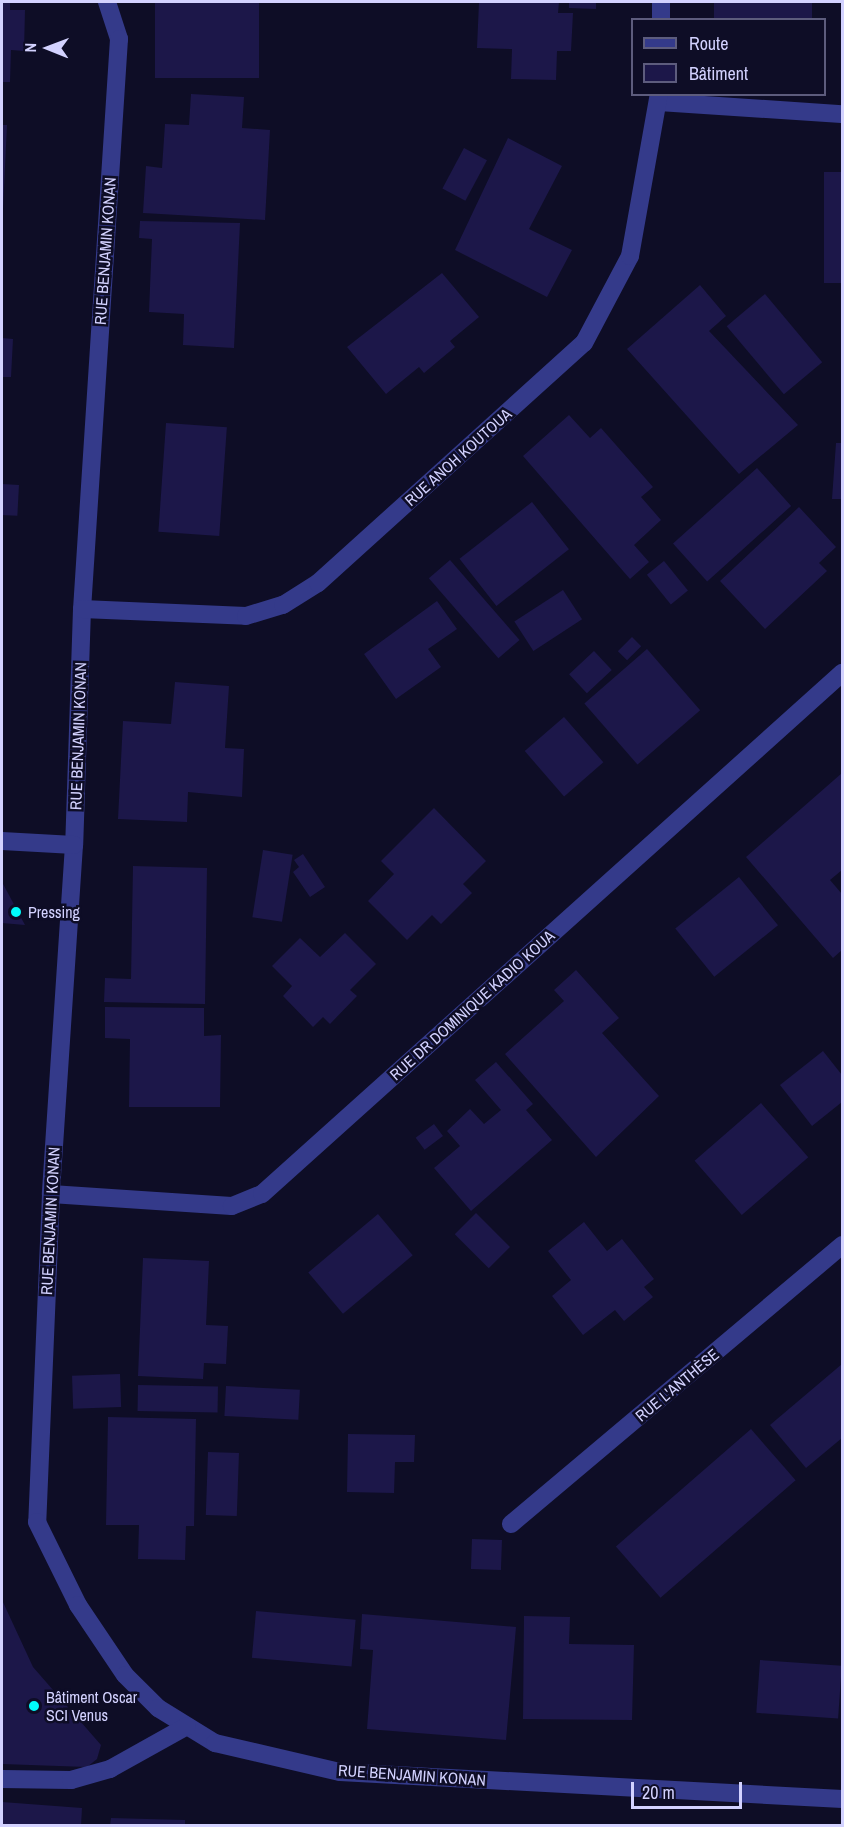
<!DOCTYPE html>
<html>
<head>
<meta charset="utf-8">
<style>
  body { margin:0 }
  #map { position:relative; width:844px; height:1827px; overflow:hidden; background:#0e0d26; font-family:"Archivo Narrow",sans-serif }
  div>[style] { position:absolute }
  .building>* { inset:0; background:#1c1749; transform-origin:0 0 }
  .minor>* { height:18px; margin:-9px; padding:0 9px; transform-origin:9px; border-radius:9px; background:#343a8a }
  .dots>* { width:16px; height:16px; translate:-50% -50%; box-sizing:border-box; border:3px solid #0e0d26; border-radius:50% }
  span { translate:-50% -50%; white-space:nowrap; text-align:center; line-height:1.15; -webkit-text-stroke:5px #0e0d26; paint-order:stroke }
  .street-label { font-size:16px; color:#d3d2ff }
  .poi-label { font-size:16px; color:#d3d2ff }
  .left { translate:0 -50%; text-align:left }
  .frame { position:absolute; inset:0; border:3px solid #d3d2ff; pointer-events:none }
  .legend { position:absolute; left:631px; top:18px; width:195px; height:78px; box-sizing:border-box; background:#0e0d26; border:2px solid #5d5c7d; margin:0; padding:8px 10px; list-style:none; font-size:18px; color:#d3d2ff }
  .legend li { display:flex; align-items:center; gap:12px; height:30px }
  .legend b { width:30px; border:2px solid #5d5c7d }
  .north { position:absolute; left:18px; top:18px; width:60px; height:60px; -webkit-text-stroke:4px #0e0d26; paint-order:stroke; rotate:271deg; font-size:16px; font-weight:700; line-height:24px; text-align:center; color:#d3d2ff }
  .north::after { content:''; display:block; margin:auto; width:21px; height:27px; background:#d3d2ff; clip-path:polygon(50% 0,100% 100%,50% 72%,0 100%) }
  .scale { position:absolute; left:631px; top:1782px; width:111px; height:27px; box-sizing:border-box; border:3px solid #d3d2ff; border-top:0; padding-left:8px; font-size:18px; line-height:21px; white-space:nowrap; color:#d3d2ff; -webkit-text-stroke:4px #0e0d26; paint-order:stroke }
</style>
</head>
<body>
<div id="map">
  <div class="building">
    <div style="clip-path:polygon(2px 2px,10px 2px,10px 10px,25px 10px,24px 51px,11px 50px,10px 82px,2px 82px)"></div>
    <div style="left:155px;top:2px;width:104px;height:76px"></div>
    <div style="clip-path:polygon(479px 2px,559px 2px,558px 13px,573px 13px,571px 51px,557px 51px,556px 80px,511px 79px,512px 49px,477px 48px)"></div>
    <div style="clip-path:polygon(569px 2px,596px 2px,596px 9px,569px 8px)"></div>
    <div style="left:714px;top:2px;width:98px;height:18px"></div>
    <div style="clip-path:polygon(191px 94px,244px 97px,242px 128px,270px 130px,265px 220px,143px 213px,146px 166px,162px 168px,165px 124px,189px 125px)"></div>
    <div style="clip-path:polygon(2px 125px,7px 125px,3px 209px,2px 209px)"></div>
    <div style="clip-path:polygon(508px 138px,562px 166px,529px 229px,572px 250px,547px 297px,455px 250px)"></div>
    <div style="left:464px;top:148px;width:26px;height:46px;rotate:28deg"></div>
    <div style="left:842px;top:172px;width:111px;height:18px;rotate:90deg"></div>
    <div style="clip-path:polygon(140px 221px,240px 223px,234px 348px,183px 345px,184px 314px,149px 312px,152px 239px,139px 238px)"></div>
    <div style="clip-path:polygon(442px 273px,479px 317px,450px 341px,455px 347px,424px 373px,419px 367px,386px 394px,347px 347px)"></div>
    <div style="clip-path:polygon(700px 285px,726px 316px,709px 331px,798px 425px,739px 474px,627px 349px)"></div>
    <div style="left:765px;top:294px;width:89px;height:50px;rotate:50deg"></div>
    <div style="clip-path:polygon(2px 338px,13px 339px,11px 377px,2px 377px)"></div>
    <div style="clip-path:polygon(569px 415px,590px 438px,601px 428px,653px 487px,641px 497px,661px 520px,634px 545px,649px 562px,630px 579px,523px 456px)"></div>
    <div style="left:166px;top:423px;width:61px;height:109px;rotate:4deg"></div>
    <div style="clip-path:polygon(836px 443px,842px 443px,842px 499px,832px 499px)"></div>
    <div style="left:757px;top:468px;width:51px;height:113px;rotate:48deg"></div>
    <div style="left:2px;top:484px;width:17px;height:31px;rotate:3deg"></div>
    <div style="left:532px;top:502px;width:60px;height:92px;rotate:52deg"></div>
    <div style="clip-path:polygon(799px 507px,836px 547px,819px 563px,827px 571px,765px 629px,720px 581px)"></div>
    <div style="left:450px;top:560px;width:106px;height:28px;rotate:49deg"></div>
    <div style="left:664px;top:561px;width:38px;height:22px;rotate:51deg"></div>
    <div style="left:563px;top:590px;width:35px;height:58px;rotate:57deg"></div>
    <div style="clip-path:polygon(437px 601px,457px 629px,428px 649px,441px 667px,396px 699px,364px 654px)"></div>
    <div style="left:632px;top:637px;width:13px;height:20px;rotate:45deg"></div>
    <div style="left:647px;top:649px;width:81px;height:83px;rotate:49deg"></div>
    <div style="left:594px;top:651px;width:26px;height:34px;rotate:47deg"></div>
    <div style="clip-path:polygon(175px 682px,229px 686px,225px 748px,244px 749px,242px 797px,188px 792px,187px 822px,118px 819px,123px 721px,171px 724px)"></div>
    <div style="left:564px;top:717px;width:60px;height:52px;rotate:49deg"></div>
    <div style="clip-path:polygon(842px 773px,842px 870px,830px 880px,842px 894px,842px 950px,833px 958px,746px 857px)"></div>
    <div style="clip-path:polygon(434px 808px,486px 861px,463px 884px,472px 893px,441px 924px,432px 915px,407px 940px,368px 901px,394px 874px,381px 861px)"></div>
    <div style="left:263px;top:850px;width:30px;height:68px;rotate:9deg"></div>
    <div style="clip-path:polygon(303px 854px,325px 887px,310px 897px,293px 872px,299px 867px,294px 860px)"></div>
    <div style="clip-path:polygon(133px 866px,207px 868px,205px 1004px,104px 1002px,105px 978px,131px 979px)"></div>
    <div style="left:739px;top:877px;width:62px;height:82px;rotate:51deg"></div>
    <div style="clip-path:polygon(2px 882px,25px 925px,2px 923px)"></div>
    <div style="clip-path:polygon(345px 933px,376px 964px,350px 990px,357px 996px,330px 1024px,323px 1017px,313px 1027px,283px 996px,292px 986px,272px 966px,300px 938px,320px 957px)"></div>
    <div style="clip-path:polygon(576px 970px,619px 1018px,602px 1033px,659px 1096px,596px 1157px,505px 1054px,564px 1001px,554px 990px)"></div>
    <div style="clip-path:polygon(105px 1007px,204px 1008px,204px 1036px,221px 1035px,220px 1107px,129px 1107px,130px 1039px,105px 1038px)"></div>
    <div style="clip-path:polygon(823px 1051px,842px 1075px,842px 1102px,812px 1126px,780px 1085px)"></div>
    <div style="clip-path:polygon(496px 1062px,533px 1104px,526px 1110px,552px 1140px,471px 1211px,434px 1168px,460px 1146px,447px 1131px,470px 1109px,484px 1124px,501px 1110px,475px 1080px)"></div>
    <div style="left:761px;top:1103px;width:72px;height:88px;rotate:49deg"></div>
    <div style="left:434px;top:1124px;width:15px;height:23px;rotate:53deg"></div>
    <div style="left:476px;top:1213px;width:48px;height:30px;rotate:45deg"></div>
    <div style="left:378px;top:1214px;width:54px;height:91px;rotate:50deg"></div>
    <div style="clip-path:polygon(584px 1222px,607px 1251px,622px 1239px,654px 1279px,644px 1287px,653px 1297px,624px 1321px,615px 1310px,583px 1335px,552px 1296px,571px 1280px,548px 1251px)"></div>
    <div style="clip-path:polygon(143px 1258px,209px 1261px,206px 1325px,228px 1326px,226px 1364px,204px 1363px,203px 1379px,138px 1376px)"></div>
    <div style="clip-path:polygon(842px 1364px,842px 1438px,806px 1468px,770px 1425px)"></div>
    <div style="left:120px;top:1374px;width:33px;height:48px;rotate:88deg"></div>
    <div style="left:138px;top:1385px;width:80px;height:26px;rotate:1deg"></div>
    <div style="left:226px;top:1386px;width:74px;height:30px;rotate:3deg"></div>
    <div style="clip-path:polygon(108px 1417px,196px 1419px,194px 1526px,186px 1526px,185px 1560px,138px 1559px,139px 1525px,106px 1525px)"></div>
    <div style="left:751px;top:1429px;width:68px;height:179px;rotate:49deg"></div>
    <div style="clip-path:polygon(348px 1434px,415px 1435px,414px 1462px,395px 1462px,394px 1493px,347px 1492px)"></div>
    <div style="left:208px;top:1452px;width:31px;height:63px;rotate:2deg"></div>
    <div style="left:472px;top:1539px;width:30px;height:30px;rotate:2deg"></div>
    <div style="clip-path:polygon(2px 1600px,33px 1667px,101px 1745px,97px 1759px,87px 1767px,2px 1764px)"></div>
    <div style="left:256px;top:1611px;width:100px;height:47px;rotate:5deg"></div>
    <div style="clip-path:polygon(362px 1614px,516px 1627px,506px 1740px,367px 1729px,373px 1650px,360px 1649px)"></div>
    <div style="clip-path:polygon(524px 1616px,570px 1617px,569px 1644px,634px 1645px,632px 1720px,523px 1719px)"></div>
    <div style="left:760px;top:1660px;width:82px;height:53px;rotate:4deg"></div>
    <div style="clip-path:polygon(2px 1802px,82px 1808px,81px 1826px,2px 1826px)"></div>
    <div style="clip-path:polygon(111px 1818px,185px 1820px,185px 1826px,110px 1826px)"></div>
  </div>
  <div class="minor">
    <div style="left:107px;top:2px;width:39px;rotate:72deg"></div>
    <div style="left:119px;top:39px;width:571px;rotate:93.71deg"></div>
    <div style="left:82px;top:609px;width:236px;rotate:91.9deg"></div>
    <div style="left:74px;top:845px;width:350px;rotate:93.8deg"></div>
    <div style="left:51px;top:1194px;width:328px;rotate:92.4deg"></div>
    <div style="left:37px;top:1522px;width:93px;rotate:63.7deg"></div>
    <div style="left:78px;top:1605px;width:84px;rotate:56.1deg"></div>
    <div style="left:125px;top:1675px;width:47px;rotate:45deg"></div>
    <div style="left:158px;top:1708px;width:67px;rotate:31.6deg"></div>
    <div style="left:215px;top:1743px;width:128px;rotate:13.1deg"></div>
    <div style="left:340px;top:1772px;width:503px;rotate:3.08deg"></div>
    <div style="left:661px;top:20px;width:18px;rotate:-90deg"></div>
    <div style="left:659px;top:102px;width:183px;rotate:3.8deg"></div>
    <div style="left:82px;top:609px;width:164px;rotate:2.4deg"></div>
    <div style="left:246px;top:616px;width:39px;rotate:-17deg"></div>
    <div style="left:283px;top:605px;width:41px;rotate:-32.2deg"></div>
    <div style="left:318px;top:583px;width:358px;rotate:-42.1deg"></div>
    <div style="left:584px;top:343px;width:98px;rotate:-62.1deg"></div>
    <div style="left:630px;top:256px;width:165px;rotate:-79.9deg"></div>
    <div style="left:2px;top:841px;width:72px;rotate:3.2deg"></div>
    <div style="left:51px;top:1194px;width:181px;rotate:3.8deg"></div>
    <div style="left:232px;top:1206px;width:32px;rotate:-22deg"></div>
    <div style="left:262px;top:1194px;width:780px;rotate:-41.93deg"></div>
    <div style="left:511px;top:1524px;width:433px;rotate:-40.1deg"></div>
    <div style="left:2px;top:1779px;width:69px;rotate:0.8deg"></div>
    <div style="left:71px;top:1780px;width:41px;rotate:-15.8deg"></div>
    <div style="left:110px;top:1769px;width:88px;rotate:-29.2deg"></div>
  </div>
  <div class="dots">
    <div style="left:16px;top:912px;background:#00fdfb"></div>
    <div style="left:34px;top:1706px;background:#00fdfb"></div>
  </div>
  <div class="street-label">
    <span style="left:105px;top:251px;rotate:-86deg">RUE BENJAMIN KONAN</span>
    <span style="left:458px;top:457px;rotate:-42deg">RUE ANOH KOUTOUA</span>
    <span style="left:78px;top:736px;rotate:-88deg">RUE BENJAMIN KONAN</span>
    <span style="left:472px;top:1005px;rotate:-42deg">RUE DR DOMINIQUE KADIO KOUA</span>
    <span style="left:50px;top:1221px;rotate:-87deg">RUE BENJAMIN KONAN</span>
    <span style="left:677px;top:1385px;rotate:-40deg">RUE L'ANTHÈSE</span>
    <span style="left:412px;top:1775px;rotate:4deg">RUE BENJAMIN KONAN</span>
  </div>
  <div class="poi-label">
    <span class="left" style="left:28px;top:912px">Pressing</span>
    <span class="left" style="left:46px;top:1706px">Bâtiment Oscar<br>SCI Venus</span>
  </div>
  <div class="frame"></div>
  <ul class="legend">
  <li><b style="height:8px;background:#343a8a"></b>Route</li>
  <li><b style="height:16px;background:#1c1749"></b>Bâtiment</li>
  </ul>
  <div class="north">N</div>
  <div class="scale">20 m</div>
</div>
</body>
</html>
